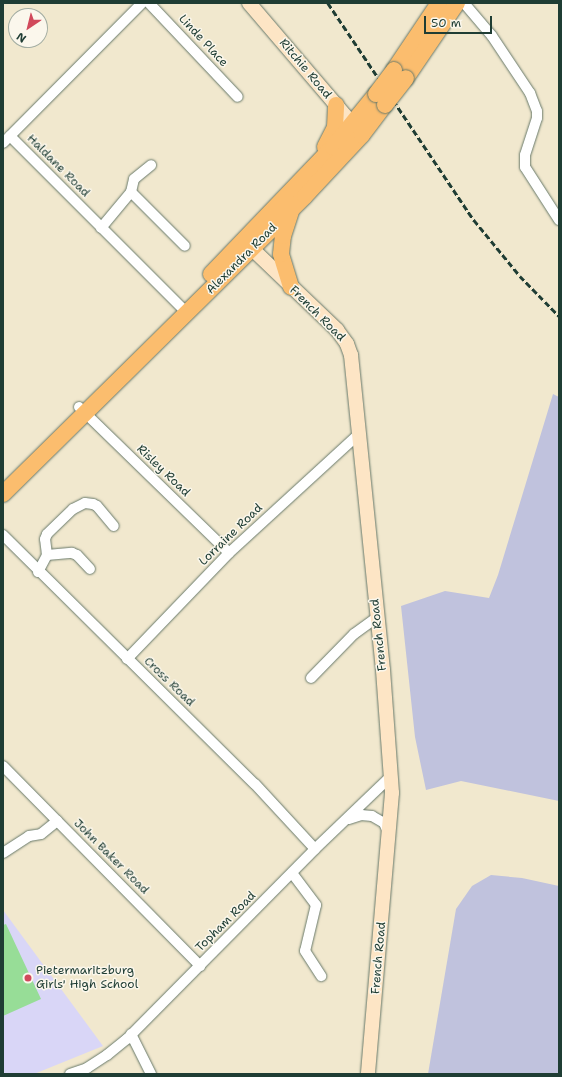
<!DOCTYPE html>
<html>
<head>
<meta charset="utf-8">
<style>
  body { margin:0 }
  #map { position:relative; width:562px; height:1077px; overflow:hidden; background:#f1e8ce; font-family:"Shantell Sans",sans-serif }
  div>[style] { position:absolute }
  .built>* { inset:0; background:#d9d6f7 }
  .industrial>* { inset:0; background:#c0c2dd }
  .green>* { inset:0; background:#97dd97 }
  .roads { filter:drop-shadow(0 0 1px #68796a) drop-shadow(0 0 1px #68796a) }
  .street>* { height:10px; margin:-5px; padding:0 5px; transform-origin:5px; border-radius:5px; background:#fff }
  .secondary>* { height:14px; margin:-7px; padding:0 7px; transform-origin:7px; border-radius:7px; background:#fde5c5 }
  .primary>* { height:16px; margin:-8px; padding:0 8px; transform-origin:8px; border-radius:8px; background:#fbbd6e }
  .rail>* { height:2.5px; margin-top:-1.25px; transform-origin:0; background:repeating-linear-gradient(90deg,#1f3d34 0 6px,transparent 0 9px) }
  .bridges { filter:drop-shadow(0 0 1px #68796a) drop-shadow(0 0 1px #68796a) }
  .primary-bridge>* { height:16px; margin:-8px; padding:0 8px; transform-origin:8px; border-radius:8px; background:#fbbd6e }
  .dots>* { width:11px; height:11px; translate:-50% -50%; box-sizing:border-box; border:2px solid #fbf7ec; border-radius:50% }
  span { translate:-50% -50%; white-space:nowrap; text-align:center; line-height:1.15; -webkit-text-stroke:3px #fbf7ec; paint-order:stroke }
  .street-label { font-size:12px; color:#1f3d34 }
  .poi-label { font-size:12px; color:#1f3d34 }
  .left { translate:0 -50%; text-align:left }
  .frame { position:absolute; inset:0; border:4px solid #1f3d34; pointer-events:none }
  .north { position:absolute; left:8px; top:8px; width:40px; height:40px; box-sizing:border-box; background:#fbf7ec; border:1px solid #a3ada2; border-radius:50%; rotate:215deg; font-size:11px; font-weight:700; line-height:16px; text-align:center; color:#1f3d34 }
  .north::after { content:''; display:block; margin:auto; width:14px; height:18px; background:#d1495b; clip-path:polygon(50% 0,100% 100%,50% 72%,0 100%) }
  .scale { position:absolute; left:424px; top:16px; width:68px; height:18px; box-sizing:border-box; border:2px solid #1f3d34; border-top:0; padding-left:5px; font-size:12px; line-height:14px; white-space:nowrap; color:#1f3d34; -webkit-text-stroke:3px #fbf7ec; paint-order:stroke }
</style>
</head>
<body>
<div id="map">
  <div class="built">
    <div style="clip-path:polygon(3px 910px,103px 1046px,34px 1074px,3px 1074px)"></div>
  </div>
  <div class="industrial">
    <div style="clip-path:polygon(553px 394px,559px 397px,559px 801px,461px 781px,426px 790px,415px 737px,401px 606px,445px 591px,489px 598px,498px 575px)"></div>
    <div style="clip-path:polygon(491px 875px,522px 878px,559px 886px,559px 1074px,428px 1074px,456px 909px,472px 886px)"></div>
  </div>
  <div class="green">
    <div style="clip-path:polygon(6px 924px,41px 999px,3px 1016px,3px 925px)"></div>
  </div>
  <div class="roads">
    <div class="street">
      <div style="left:149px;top:3px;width:129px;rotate:46.6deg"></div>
      <div style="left:464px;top:3px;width:43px;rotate:49.7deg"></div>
      <div style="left:492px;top:36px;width:69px;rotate:56.3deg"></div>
      <div style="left:530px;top:93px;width:19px;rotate:69deg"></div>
      <div style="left:537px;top:111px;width:7px;rotate:90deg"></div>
      <div style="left:537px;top:118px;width:39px;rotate:108deg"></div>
      <div style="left:525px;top:155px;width:12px;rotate:90deg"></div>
      <div style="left:525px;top:167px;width:63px;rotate:57.3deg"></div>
      <div style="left:10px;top:136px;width:250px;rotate:45deg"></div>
      <div style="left:3px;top:143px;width:197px;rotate:-45.2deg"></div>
      <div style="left:131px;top:192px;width:76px;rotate:45deg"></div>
      <div style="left:101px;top:228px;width:47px;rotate:-50.2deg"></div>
      <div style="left:131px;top:192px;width:13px;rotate:-77deg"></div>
      <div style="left:134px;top:179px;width:22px;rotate:-39deg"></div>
      <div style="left:79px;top:407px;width:209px;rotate:44.2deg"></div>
      <div style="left:3px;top:535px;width:354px;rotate:44.7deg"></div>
      <div style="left:255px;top:784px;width:88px;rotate:47.3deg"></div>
      <div style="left:47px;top:555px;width:25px;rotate:-5deg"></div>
      <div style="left:72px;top:553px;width:5px;rotate:22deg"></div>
      <div style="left:77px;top:555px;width:19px;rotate:47deg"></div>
      <div style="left:38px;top:572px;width:19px;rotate:-62deg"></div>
      <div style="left:47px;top:555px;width:16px;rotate:-97deg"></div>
      <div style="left:45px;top:539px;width:5px;rotate:-68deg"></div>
      <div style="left:47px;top:534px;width:36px;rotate:-44deg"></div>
      <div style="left:73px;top:509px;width:13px;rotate:-27deg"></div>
      <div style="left:85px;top:503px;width:8px;rotate:7deg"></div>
      <div style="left:93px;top:504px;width:4px;rotate:27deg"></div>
      <div style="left:97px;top:506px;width:26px;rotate:50deg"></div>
      <div style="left:127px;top:659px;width:147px;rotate:-46.1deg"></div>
      <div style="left:229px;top:553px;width:175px;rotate:-42.5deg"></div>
      <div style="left:311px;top:678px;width:62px;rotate:-45.7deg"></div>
      <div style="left:354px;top:634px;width:29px;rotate:-36deg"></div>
      <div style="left:3px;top:766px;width:281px;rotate:45.4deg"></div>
      <div style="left:349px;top:819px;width:13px;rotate:-18deg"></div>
      <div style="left:361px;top:815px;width:11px;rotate:5deg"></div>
      <div style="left:372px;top:816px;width:14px;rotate:30deg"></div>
      <div style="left:384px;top:823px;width:12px;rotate:66deg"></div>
      <div style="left:3px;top:853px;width:31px;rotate:-33deg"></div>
      <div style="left:29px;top:836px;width:12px;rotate:-9deg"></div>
      <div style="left:41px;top:834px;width:21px;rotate:-39deg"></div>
      <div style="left:292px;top:873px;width:40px;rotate:53deg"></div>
      <div style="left:316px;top:905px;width:47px;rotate:103.4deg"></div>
      <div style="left:305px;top:951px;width:30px;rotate:57deg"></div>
      <div style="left:131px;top:1034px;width:45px;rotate:63.4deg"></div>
      <div style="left:70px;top:1074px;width:18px;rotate:-19deg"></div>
      <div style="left:87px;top:1068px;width:24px;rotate:-33deg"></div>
      <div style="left:107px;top:1055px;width:26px;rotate:-39deg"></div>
      <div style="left:127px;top:1039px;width:267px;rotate:-45.3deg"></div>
      <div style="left:315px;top:849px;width:105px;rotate:-43.8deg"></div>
    </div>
    <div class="secondary">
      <div style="left:249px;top:3px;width:170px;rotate:49.5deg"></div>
      <div style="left:244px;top:241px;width:129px;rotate:43.7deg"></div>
      <div style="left:337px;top:330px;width:17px;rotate:54deg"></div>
      <div style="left:347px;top:344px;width:12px;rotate:70deg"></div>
      <div style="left:351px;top:355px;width:317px;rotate:84.2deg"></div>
      <div style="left:383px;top:670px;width:123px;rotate:85.8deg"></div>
      <div style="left:392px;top:793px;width:282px;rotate:94.9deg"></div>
    </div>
    <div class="primary">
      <div style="left:394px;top:70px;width:81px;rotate:-56.1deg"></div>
      <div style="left:406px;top:78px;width:91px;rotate:-55.8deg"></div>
      <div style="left:325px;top:147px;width:22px;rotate:-63deg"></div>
      <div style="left:335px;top:127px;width:22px;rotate:-87deg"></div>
      <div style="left:211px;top:274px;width:176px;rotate:-46.2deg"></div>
      <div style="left:333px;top:147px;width:68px;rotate:-50.9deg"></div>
      <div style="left:291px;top:287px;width:34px;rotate:-107deg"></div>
      <div style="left:281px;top:254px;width:18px;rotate:-84deg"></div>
      <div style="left:283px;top:236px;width:25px;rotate:-72deg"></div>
      <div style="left:3px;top:494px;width:424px;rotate:-44.6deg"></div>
      <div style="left:305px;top:196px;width:83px;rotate:-46.9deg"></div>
      <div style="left:362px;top:135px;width:38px;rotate:-53deg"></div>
    </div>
  </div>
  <div class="rail">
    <div style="left:328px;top:3px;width:262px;rotate:56.1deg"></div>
    <div style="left:474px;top:220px;width:72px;rotate:50.6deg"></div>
    <div style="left:520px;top:276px;width:56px;rotate:45.7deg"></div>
  </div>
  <div class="bridges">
    <div class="primary-bridge">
      <div style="left:376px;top:94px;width:30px;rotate:-53deg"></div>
      <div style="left:385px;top:105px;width:34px;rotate:-52deg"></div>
    </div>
  </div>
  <div class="dots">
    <div style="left:28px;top:978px;background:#d1495b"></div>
  </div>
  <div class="street-label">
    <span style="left:203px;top:41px;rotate:47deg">Linde Place</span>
    <span style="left:305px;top:69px;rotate:50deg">Ritchie Road</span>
    <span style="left:58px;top:166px;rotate:45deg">Haldane Road</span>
    <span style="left:242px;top:259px;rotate:-45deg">Alexandra Road</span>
    <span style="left:317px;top:314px;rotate:45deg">French Road</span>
    <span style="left:163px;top:471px;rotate:44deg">Risley Road</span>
    <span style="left:231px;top:535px;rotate:-44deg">Lorraine Road</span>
    <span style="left:379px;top:635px;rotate:-96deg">French Road</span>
    <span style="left:169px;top:682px;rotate:44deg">Cross Road</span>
    <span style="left:111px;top:857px;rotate:45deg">John Baker Road</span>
    <span style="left:226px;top:922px;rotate:-45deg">Topham Road</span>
    <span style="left:379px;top:958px;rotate:-85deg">French Road</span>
  </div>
  <div class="poi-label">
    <span class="left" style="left:36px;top:978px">Pietermaritzburg<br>Girls' High School</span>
  </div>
  <div class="frame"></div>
  <div class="north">N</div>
  <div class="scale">50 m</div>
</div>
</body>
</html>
